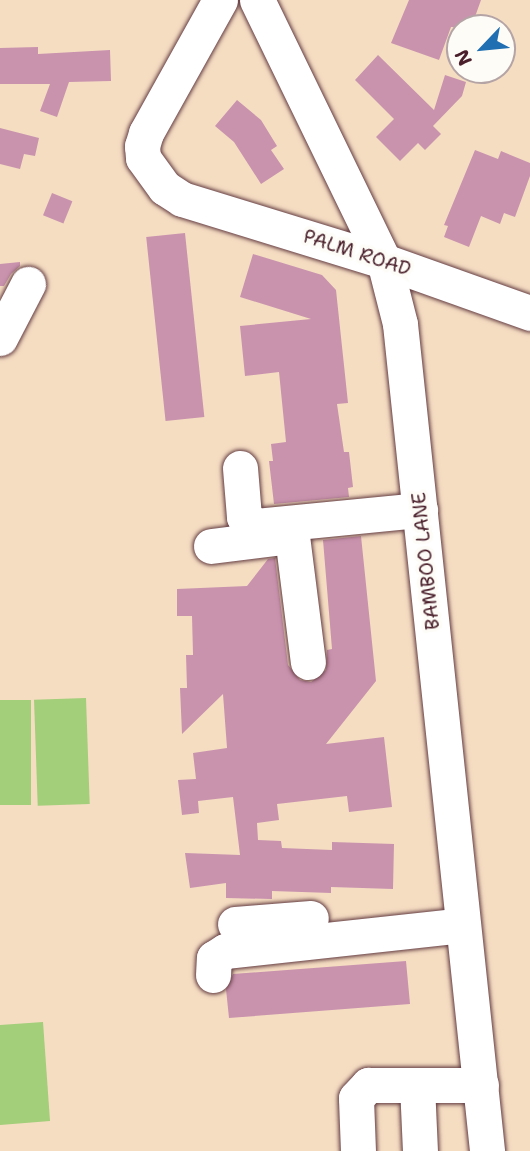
<!DOCTYPE html>
<html>
<head>
<meta charset="utf-8">
<style>
  body { margin:0 }
  #map { position:relative; width:530px; height:1151px; overflow:hidden; background:#f5ddc2; font-family:"Shantell Sans",sans-serif }
  div>[style] { position:absolute }
  .green>* { inset:0; background:#a3ce7a; transform-origin:0 0 }
  .building>* { inset:0; background:#c993ae; transform-origin:0 0 }
  .roads { filter:drop-shadow(0 0 2px #643c42) drop-shadow(0 0 2px #643c42) }
  .minor>* { height:35px; margin:-17.5px; padding:0 17.5px; transform-origin:17.5px; border-radius:17.5px; background:#fff }
  span { translate:-50% -50%; white-space:nowrap; text-align:center; line-height:1.15; -webkit-text-stroke:7px #fdfcf7; paint-order:stroke }
  .street-label { font-size:19px; color:#4a1f2b }
  .north { position:absolute; left:446px; top:14px; width:70px; height:70px; box-sizing:border-box; background:#fdfcf7; border:2px solid #b5a4a5; border-radius:50%; rotate:244deg; font-size:19px; font-weight:700; line-height:28px; text-align:center; color:#4a1f2b }
  .north::after { content:''; display:block; margin:auto; width:24px; height:32px; background:#1f6fb2; clip-path:polygon(50% 0,100% 100%,50% 72%,0 100%) }
</style>
</head>
<body>
<div id="map">
  <div class="green">
    <div style="left:86px;top:698px;width:106px;height:52px;rotate:88deg"></div>
    <div style="left:0;top:700px;width:31px;height:105px"></div>
    <div style="clip-path:polygon(43px 1022px,50px 1121px,0 1125px,0 1025px)"></div>
  </div>
  <div class="building">
    <div style="clip-path:polygon(409px 0,481px 0,471px 28px,451px 27px,439px 60px,391px 43px)"></div>
    <div style="clip-path:polygon(38px 47px,38px 54px,110px 50px,111px 81px,69px 82px,57px 117px,40px 111px,50px 84px,0 84px,0 48px)"></div>
    <div style="clip-path:polygon(378px 55px,434px 110px,445px 75px,466px 82px,462px 96px,433px 126px,441px 134px,425px 150px,418px 143px,400px 161px,376px 137px,394px 119px,355px 80px)"></div>
    <div style="clip-path:polygon(237px 100px,261px 120px,277px 146px,271px 150px,284px 169px,261px 184px,234px 142px,215px 126px)"></div>
    <div style="clip-path:polygon(0 128px,39px 138px,35px 156px,24px 154px,20px 169px,0 164px)"></div>
    <div style="clip-path:polygon(475px 150px,498px 159px,501px 151px,530px 163px,530px 176px,515px 217px,504px 213px,500px 224px,481px 216px,469px 247px,444px 237px,448px 226px,444px 225px)"></div>
    <div style="left:52px;top:193px;width:22px;height:24px;rotate:22deg"></div>
    <div style="left:185px;top:233px;width:185px;height:39px;rotate:84deg"></div>
    <div style="clip-path:polygon(253px 254px,322px 275px,336px 290px,348px 403px,337px 404px,344px 452px,349px 452px,353px 487px,348px 488px,349px 497px,274px 504px,269px 461px,273px 461px,271px 444px,286px 442px,279px 372px,245px 376px,240px 326px,311px 319px,240px 297px)"></div>
    <div style="clip-path:polygon(20px 262px,20px 266px,11px 274px,4px 286px,0 286px,0 264px)"></div>
    <div style="clip-path:polygon(361px 536px,376px 681px,326px 744px,384px 737px,392px 807px,349px 812px,347px 796px,277px 804px,279px 820px,257px 823px,258px 840px,281px 841px,282px 848px,332px 850px,332px 842px,394px 844px,393px 889px,331px 887px,331px 893px,272px 891px,272px 899px,226px 898px,226px 883px,190px 888px,185px 853px,240px 855px,233px 797px,198px 801px,199px 813px,182px 815px,178px 780px,196px 779px,193px 753px,227px 748px,223px 694px,182px 734px,180px 688px,187px 688px,186px 655px,193px 655px,192px 616px,177px 616px,177px 589px,247px 586px,268px 559px,275px 558px,288px 665px,300px 680px,311px 682px,326px 670px,327px 650px,332px 649px,323px 540px)"></div>
    <div style="clip-path:polygon(406px 961px,410px 1004px,229px 1018px,226px 989px,233px 974px)"></div>
  </div>
  <div class="roads">
    <div class="minor">
      <div style="left:220px;top:0;width:152px;rotate:119.1deg"></div>
      <div style="left:146px;top:133px;width:14px;rotate:107deg"></div>
      <div style="left:142px;top:146px;width:12px;rotate:85deg"></div>
      <div style="left:143px;top:158px;width:37px;rotate:54deg"></div>
      <div style="left:165px;top:188px;width:20px;rotate:33deg"></div>
      <div style="left:182px;top:199px;width:211px;rotate:17.1deg"></div>
      <div style="left:384px;top:261px;width:155px;rotate:19.6deg"></div>
      <div style="left:257px;top:0;width:290px;rotate:64.1deg"></div>
      <div style="left:384px;top:261px;width:65px;rotate:75.7deg"></div>
      <div style="left:400px;top:324px;width:832px;rotate:83.99deg"></div>
      <div style="left:0;top:338px;width:61px;rotate:-62.6deg"></div>
      <div style="left:240px;top:468px;width:49px;rotate:85.3deg"></div>
      <div style="left:244px;top:517px;width:15px;rotate:37deg"></div>
      <div style="left:256px;top:526px;width:165px;rotate:-5.6deg"></div>
      <div style="left:292px;top:536px;width:127px;rotate:82.8deg"></div>
      <div style="left:211px;top:546px;width:73px;rotate:-7.1deg"></div>
      <div style="left:235px;top:924px;width:76px;rotate:-4.5deg"></div>
      <div style="left:213px;top:975px;width:17px;rotate:-87deg"></div>
      <div style="left:214px;top:958px;width:13px;rotate:-32deg"></div>
      <div style="left:225px;top:951px;width:239px;rotate:-6.2deg"></div>
      <div style="left:417px;top:1085px;width:66px;rotate:87.4deg"></div>
      <div style="left:358px;top:1151px;width:53px;rotate:-92.2deg"></div>
      <div style="left:356px;top:1098px;width:18px;rotate:-47deg"></div>
      <div style="left:368px;top:1085px;width:113px"></div>
    </div>
  </div>
  <div class="street-label">
    <span style="left:357px;top:253px;rotate:18deg">PALM ROAD</span>
    <span style="left:426px;top:561px;rotate:-96deg">BAMBOO LANE</span>
  </div>
  <div class="north">N</div>
</div>
</body>
</html>
